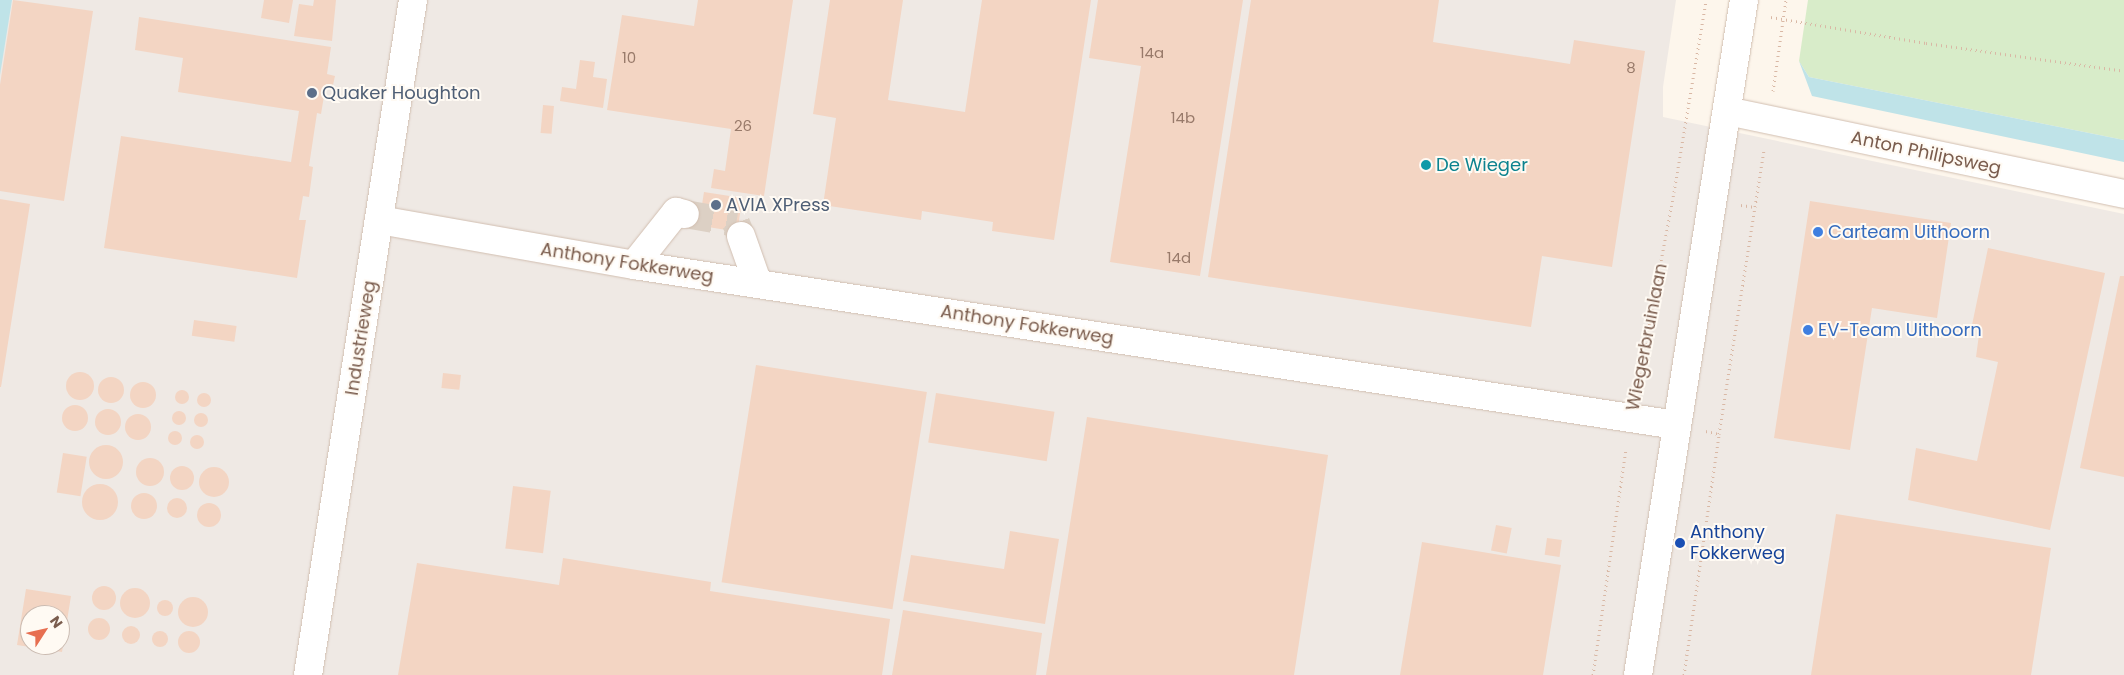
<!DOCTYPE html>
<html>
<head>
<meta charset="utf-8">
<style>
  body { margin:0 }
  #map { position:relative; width:2124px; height:675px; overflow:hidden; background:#fdf6ec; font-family:Poppins,sans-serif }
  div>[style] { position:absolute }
  .industrial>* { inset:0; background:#efe9e4 }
  .green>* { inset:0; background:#d8ecc9 }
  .water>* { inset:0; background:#bfe3e8 }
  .building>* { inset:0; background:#f3d5c3; transform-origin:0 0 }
  .round { border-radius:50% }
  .minor-tunnel>* { height:28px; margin-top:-14px; transform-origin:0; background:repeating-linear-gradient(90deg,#dcd0c4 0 28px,transparent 0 42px) }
  .path>* { height:3px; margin-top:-1.5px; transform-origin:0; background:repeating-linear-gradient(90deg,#d9b8a5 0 1px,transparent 0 5px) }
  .roads { filter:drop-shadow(0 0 1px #d1beb0) drop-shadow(0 0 1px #d1beb0) }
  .minor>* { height:28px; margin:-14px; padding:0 14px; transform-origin:14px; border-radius:14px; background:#fff }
  .dots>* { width:14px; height:14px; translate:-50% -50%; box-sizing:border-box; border:2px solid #fffaf3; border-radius:50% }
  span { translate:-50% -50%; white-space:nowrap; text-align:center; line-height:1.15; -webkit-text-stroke:4px #fffaf3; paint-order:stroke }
  .number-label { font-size:15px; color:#987a6a }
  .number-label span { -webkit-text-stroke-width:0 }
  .service-label { font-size:18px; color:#4e5e75 }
  .left { translate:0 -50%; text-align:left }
  .street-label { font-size:18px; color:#7a5c4d }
  .culture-label { font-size:18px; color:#0d838f }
  .shop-label { font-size:18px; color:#366cbe }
  .transit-label { font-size:18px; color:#164399 }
  .north { position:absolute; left:20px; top:605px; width:50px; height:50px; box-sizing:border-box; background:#fffaf3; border:1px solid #cabbb1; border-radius:50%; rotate:55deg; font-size:14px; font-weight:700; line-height:20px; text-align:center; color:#7a5c4d }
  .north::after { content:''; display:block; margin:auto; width:18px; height:22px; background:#e76f51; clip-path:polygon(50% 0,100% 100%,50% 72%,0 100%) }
</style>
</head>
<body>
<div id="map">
  <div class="industrial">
    <div style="clip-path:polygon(evenodd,11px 0,1676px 0,1663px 87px,1663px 117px,2124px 214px,2124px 675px,0 675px,0 70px,11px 0,30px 615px,60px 615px,60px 645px,30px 645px,30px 615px)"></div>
  </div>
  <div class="green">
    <div style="clip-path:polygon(1808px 0,2124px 0,2124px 140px,1809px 77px,1799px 61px)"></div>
  </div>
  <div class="water">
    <div style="clip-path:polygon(0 0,12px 0,0 75px)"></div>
    <div style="clip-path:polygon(1799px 61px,1809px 77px,2124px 140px,2124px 162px,1812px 96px)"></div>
  </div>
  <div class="building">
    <div style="clip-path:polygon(13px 0,93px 11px,64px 201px,0 191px,0 85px)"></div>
    <div style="clip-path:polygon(264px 0,293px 0,289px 23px,261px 18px)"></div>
    <div style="clip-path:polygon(314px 0,336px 0,332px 41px,294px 36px,299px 4px,313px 6px)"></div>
    <div style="clip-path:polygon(698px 0,793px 0,764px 196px,711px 188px,714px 169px,725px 171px,731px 129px,607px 110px,622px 15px,694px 26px)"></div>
    <div style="clip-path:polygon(830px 0,903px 0,888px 100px,965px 112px,982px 0,1091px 0,1054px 240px,992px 231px,993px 222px,922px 211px,921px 220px,823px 205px,836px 118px,813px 114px)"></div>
    <div style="clip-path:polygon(1098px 0,1243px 0,1200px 276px,1110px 262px,1141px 66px,1089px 58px)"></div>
    <div style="clip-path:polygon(1251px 0,1439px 0,1433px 42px,1570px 64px,1574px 40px,1645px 51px,1612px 267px,1542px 256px,1531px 327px,1208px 277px)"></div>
    <div style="clip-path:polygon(139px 17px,331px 47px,327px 74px,335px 76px,333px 85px,326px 84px,321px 114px,317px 113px,309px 166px,313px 167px,309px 197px,303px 196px,299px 220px,306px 220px,297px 278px,104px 248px,121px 136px,291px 162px,299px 111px,178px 92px,183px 58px,135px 50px)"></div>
    <div style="clip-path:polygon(580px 60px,595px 62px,593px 77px,607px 79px,603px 108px,560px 101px,562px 87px,576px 89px)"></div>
    <div style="left:543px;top:105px;width:11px;height:28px;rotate:5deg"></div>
    <div style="left:704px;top:192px;width:39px;height:34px;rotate:9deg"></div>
    <div style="clip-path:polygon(0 199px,30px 204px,1px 387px,0 387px)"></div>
    <div style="clip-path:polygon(1810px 201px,1951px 223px,1937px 318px,1872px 308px,1850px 450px,1774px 438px)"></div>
    <div style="clip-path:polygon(1988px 248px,2105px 273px,2050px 530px,1908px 500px,1916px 448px,1977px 461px,1998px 362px,1976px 357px,1980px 327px,1972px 325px)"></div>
    <div style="clip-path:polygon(2120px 276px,2124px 276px,2124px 477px,2080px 468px)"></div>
    <div style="left:194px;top:320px;width:43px;height:16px;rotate:8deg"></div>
    <div style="left:756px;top:365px;width:173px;height:220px;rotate:9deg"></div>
    <div class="round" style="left:66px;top:372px;width:28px;height:28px"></div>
    <div style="left:443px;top:373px;width:18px;height:15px;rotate:6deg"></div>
    <div class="round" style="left:98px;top:377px;width:26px;height:26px"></div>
    <div class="round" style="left:130px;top:382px;width:26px;height:26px"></div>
    <div class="round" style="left:175px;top:390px;width:14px;height:14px"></div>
    <div class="round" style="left:197px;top:393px;width:14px;height:14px"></div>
    <div style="left:936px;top:393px;width:120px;height:50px;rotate:9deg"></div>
    <div class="round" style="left:62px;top:405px;width:26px;height:26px"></div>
    <div class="round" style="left:95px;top:409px;width:26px;height:26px"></div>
    <div class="round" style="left:172px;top:411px;width:14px;height:14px"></div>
    <div class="round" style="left:194px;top:413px;width:14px;height:14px"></div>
    <div class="round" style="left:125px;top:414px;width:26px;height:26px"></div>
    <div style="clip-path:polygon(1087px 417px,1328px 455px,1294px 675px,1046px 675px)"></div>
    <div class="round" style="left:168px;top:431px;width:14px;height:14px"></div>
    <div class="round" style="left:190px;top:435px;width:14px;height:14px"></div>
    <div class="round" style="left:89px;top:445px;width:34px;height:34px"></div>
    <div style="left:63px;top:453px;width:24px;height:40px;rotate:9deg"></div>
    <div class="round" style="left:136px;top:458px;width:28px;height:28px"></div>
    <div class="round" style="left:170px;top:466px;width:24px;height:24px"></div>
    <div class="round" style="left:199px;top:467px;width:30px;height:30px"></div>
    <div class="round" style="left:82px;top:484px;width:36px;height:36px"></div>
    <div style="left:513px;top:486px;width:38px;height:63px;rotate:7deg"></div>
    <div class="round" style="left:131px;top:493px;width:26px;height:26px"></div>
    <div class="round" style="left:167px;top:498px;width:20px;height:20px"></div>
    <div class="round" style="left:197px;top:503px;width:24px;height:24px"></div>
    <div style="clip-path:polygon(1836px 514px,2051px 548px,2031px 675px,1811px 675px)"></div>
    <div style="left:1496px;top:525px;width:16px;height:26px;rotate:11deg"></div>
    <div style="clip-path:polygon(1010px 531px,1059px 539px,1045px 624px,903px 601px,911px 555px,1004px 569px)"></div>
    <div style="left:1547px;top:538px;width:15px;height:17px;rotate:8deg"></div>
    <div style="clip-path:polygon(1422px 542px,1561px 565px,1543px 675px,1400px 675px)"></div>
    <div style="clip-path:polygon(563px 558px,711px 582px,710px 591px,890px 619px,882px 675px,398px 675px,417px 563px,559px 585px)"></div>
    <div class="round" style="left:92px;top:586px;width:24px;height:24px"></div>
    <div class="round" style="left:120px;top:588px;width:30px;height:30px"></div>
    <div style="clip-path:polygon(evenodd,26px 589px,71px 596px,62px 652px,17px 645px,26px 589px,30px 615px,60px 615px,60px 645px,30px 645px,30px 615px)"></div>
    <div class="round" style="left:178px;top:597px;width:30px;height:30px"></div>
    <div class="round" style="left:157px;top:600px;width:16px;height:16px"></div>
    <div style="clip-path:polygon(903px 610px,1042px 633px,1036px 675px,892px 675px)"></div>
    <div class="round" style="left:88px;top:618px;width:22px;height:22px"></div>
    <div class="round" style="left:122px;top:626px;width:18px;height:18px"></div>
    <div class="round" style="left:152px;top:631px;width:16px;height:16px"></div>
    <div class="round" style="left:178px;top:631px;width:22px;height:22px"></div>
  </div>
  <div class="minor-tunnel">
    <div style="left:685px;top:214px;width:52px;rotate:10deg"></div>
    <div style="left:736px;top:223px;width:14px;rotate:69deg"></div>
  </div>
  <div class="path">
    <div style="left:1771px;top:17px;width:157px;rotate:9.5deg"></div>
    <div style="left:1926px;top:43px;width:200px;rotate:8deg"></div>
    <div style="left:1773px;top:91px;width:92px;rotate:-81.9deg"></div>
    <div style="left:1741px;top:205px;width:14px;rotate:8deg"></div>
    <div style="left:1637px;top:388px;width:199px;rotate:-79.3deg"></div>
    <div style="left:1674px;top:192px;width:195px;rotate:-80.5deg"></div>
    <div style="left:1706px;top:431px;width:13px;rotate:13deg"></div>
    <div style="left:1593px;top:675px;width:228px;rotate:-81.7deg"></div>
    <div style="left:1684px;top:675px;width:244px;rotate:-81.7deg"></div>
    <div style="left:1719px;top:434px;width:289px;rotate:-81deg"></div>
  </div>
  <div class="roads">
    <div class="minor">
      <div style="left:1727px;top:111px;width:406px;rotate:11.8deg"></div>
      <div style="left:379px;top:220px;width:259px;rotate:10deg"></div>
      <div style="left:634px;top:265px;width:1054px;rotate:8.73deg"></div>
      <div style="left:741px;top:236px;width:51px;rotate:70.5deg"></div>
      <div style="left:634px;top:265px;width:68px;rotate:-51.6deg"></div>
      <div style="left:676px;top:212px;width:9px;rotate:13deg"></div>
      <div style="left:308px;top:675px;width:683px;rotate:-81.16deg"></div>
      <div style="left:1638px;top:675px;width:683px;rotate:-81.08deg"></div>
    </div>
  </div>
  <div class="dots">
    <div style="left:312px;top:93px;background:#5c6f8a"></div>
    <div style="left:1426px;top:165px;background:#0f9aa8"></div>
    <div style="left:716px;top:205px;background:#5c6f8a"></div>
    <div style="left:1818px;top:232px;background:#3f7fe0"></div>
    <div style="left:1808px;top:330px;background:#3f7fe0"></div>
    <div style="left:1680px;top:543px;background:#1a4fb4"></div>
  </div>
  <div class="number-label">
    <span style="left:1152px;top:53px">14a</span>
    <span style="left:629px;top:58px">10</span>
    <span style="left:1631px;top:68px">8</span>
    <span style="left:1183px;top:118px">14b</span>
    <span style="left:743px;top:126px">26</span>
    <span style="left:1179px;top:258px">14d</span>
  </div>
  <div class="service-label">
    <span class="left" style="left:322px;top:93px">Quaker Houghton</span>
    <span class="left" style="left:726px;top:205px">AVIA XPress</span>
  </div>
  <div class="street-label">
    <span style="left:1926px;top:153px;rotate:12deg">Anton Philipsweg</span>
    <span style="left:627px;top:263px;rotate:9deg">Anthony Fokkerweg</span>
    <span style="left:1027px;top:325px;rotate:9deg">Anthony Fokkerweg</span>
    <span style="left:1647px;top:337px;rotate:-79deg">Wiegerbruinlaan</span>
    <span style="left:361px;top:338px;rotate:-81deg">Industrieweg</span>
  </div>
  <div class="culture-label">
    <span class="left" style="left:1436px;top:165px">De Wieger</span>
  </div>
  <div class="shop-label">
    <span class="left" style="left:1828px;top:232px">Carteam Uithoorn</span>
    <span class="left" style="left:1818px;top:330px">EV-Team Uithoorn</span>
  </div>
  <div class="transit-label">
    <span class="left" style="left:1690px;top:543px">Anthony<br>Fokkerweg</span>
  </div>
  <div class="north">N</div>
</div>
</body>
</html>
